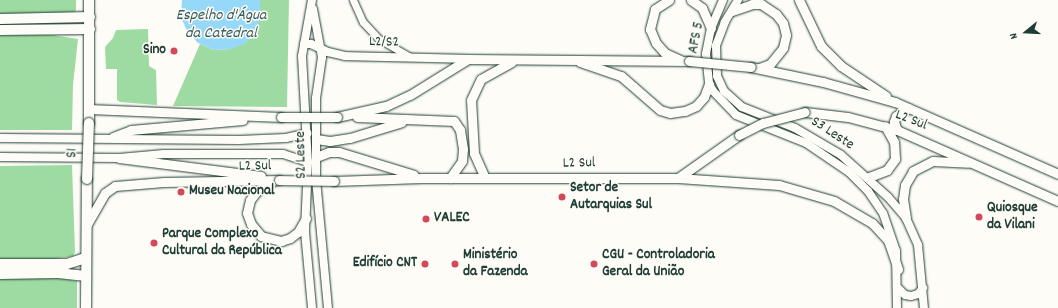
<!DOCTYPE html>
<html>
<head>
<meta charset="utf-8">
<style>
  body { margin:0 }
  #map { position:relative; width:1058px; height:308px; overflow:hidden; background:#fdfcf7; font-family:Dekko,sans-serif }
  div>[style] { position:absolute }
  .green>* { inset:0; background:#9edba2 }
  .water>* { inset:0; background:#96d8f8 }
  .roads { filter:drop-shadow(0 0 1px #1f3d34) drop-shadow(0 0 1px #1f3d34) }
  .tertiary>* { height:7px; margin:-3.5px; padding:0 3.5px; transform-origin:3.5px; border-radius:3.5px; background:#fdfcf7 }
  .secondary>* { height:8px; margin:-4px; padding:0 4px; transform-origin:4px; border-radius:4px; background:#fdfcf7 }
  .primary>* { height:9px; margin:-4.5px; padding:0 4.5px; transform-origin:4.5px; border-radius:4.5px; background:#fdfcf7 }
  .trunk>* { height:10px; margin:-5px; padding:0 5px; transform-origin:5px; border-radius:5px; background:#fdfcf7 }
  .bridges { filter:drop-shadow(0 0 1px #1f3d34) drop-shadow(0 0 1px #1f3d34) }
  .primary-bridge>* { height:9px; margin:-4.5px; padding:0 4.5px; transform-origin:4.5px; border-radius:4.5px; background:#fdfcf7 }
  .trunk-bridge>* { height:10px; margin:-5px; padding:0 5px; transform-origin:5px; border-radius:5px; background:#fdfcf7 }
  .dots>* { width:11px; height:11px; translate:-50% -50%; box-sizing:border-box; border:2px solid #fdfcf7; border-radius:50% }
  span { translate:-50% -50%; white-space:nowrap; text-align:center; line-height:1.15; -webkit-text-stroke:3px #fdfcf7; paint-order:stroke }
  .street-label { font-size:15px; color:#1f3d34 }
  .poi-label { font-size:15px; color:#1f3d34; font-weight:700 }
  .right { translate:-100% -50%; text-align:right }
  .left { translate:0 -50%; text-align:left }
  .water-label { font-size:16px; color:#375c5b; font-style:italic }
  .north { position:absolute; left:1006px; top:12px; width:40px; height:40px; -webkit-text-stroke:3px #fdfcf7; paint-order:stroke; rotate:252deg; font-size:11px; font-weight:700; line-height:16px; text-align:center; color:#1f3d34 }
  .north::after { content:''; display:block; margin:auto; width:14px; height:18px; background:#1f3d34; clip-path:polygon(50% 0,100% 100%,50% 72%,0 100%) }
</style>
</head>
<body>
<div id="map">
  <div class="green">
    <div style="clip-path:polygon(0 0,76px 0,76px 10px,73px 13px,0 16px)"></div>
    <div style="clip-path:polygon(260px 0,289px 0,287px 107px,173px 106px,200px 44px,214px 50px,230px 49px)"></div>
    <div style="clip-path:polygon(148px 29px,149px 66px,156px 70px,157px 105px,120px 102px,117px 100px,117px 69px,106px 69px,105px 47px,113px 38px,116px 30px)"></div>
    <div style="clip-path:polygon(0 34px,45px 34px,78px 39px,73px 85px,72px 130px,0 130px)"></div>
    <div style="clip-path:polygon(72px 165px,75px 252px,73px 256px,49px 260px,0 260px,0 166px)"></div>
    <div style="clip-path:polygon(0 277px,51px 277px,77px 281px,77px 308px,0 308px)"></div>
  </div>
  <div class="water">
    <div style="clip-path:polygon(182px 0,260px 0,261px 18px,254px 33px,245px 44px,230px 49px,214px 50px,198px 43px,187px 31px,181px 17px)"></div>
  </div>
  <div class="roads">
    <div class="tertiary">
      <div style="left:353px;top:0;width:24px;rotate:66deg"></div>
      <div style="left:363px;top:22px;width:23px;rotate:47deg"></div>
      <div style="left:379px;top:39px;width:36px;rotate:30deg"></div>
    </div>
    <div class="secondary">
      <div style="left:312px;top:0;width:57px;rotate:100.1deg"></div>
      <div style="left:302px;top:56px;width:106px;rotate:86.8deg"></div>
      <div style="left:308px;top:162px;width:70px;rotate:92.5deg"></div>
      <div style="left:305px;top:232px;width:76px;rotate:84.7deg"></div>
      <div style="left:723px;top:0;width:30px;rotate:113deg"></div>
      <div style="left:711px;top:28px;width:26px;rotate:101deg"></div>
      <div style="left:706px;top:54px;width:30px;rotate:84deg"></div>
      <div style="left:709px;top:84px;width:8px;rotate:60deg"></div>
      <div style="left:713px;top:91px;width:33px;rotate:46deg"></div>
      <div style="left:736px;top:115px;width:75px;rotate:21.8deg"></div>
      <div style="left:806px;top:143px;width:52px;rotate:34deg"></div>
      <div style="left:849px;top:172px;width:27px;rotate:45deg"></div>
      <div style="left:868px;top:191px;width:27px;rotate:56deg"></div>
      <div style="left:883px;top:213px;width:40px;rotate:71.1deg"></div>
      <div style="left:896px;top:251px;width:57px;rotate:89deg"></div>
      <div style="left:738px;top:0;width:26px;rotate:121deg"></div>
      <div style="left:725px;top:22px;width:26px;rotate:111deg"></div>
      <div style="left:716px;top:46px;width:30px;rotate:88deg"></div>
      <div style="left:717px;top:76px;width:17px;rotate:65deg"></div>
      <div style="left:724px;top:91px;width:24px;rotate:42deg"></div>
      <div style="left:742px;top:107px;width:57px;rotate:21.6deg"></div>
      <div style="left:795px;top:128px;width:53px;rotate:30.4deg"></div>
      <div style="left:841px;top:155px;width:63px;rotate:41.8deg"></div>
      <div style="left:888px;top:197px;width:28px;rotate:49deg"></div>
      <div style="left:906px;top:218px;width:30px;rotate:66deg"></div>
      <div style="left:918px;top:245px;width:63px;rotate:84.6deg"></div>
      <div style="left:313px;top:9px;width:49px;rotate:79.4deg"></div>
      <div style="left:322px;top:57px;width:41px;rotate:98.3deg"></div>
      <div style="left:316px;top:98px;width:81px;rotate:90deg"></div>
      <div style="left:316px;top:179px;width:130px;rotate:84.7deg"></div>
      <div style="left:304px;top:44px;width:7px"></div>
      <div style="left:311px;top:44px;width:19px;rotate:25deg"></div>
      <div style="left:328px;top:52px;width:17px;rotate:13deg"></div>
      <div style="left:345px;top:56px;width:123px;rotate:1.4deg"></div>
      <div style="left:0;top:138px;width:239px;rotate:0.5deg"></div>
      <div style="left:239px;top:140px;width:47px;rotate:-2.4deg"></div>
      <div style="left:286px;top:138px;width:22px;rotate:-13deg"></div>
      <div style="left:0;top:157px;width:119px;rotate:0.5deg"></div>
      <div style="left:119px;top:158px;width:45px;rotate:-5.1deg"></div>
      <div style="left:164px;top:154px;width:119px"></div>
      <div style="left:283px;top:154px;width:26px;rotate:18deg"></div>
      <div style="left:897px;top:287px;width:11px;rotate:45deg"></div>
      <div style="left:905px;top:295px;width:6px;rotate:9deg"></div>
      <div style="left:911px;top:296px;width:7px;rotate:-16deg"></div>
      <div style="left:918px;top:294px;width:8px;rotate:-50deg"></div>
    </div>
    <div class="primary">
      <div style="left:669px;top:0;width:17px;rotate:147deg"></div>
      <div style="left:655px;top:9px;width:21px;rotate:104deg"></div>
      <div style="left:650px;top:29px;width:15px;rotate:67deg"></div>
      <div style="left:656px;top:43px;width:13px;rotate:48deg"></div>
      <div style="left:665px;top:53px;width:17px;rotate:25deg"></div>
      <div style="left:691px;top:0;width:14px;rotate:36deg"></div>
      <div style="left:702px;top:8px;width:22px;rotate:66deg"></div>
      <div style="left:799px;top:0;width:51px;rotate:64.4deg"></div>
      <div style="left:821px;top:46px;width:28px;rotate:45deg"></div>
      <div style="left:841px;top:66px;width:54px;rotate:33.7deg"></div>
      <div style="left:732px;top:11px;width:21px;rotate:-19deg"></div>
      <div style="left:752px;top:4px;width:9px"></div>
      <div style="left:761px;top:4px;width:18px;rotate:34deg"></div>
      <div style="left:776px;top:14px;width:11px;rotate:52deg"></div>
      <div style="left:783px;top:23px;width:12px;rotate:76deg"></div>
      <div style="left:786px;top:35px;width:13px;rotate:103deg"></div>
      <div style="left:783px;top:48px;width:21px;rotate:129deg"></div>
      <div style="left:770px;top:64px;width:12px;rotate:160deg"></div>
      <div style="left:580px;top:62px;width:43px;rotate:18.9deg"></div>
      <div style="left:621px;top:76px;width:52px;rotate:41.1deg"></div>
      <div style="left:660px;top:110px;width:10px;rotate:17deg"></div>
      <div style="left:670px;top:113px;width:15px;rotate:-8deg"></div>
      <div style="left:685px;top:111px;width:12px;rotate:-24deg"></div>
      <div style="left:696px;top:106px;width:12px;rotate:-48deg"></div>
      <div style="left:704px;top:97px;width:14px;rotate:-69deg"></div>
      <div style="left:751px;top:67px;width:74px;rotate:11.8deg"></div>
      <div style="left:823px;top:82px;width:75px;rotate:15.5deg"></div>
      <div style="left:895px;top:102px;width:178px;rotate:23.8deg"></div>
      <div style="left:89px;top:109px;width:192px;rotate:2.4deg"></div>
      <div style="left:805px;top:112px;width:43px;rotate:6.6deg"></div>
      <div style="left:848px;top:117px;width:51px;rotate:14.9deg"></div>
      <div style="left:897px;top:130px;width:176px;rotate:23.8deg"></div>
      <div style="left:337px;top:117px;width:50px;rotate:-12.7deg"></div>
      <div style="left:386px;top:106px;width:26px;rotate:-25deg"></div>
      <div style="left:410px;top:95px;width:68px;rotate:-31.8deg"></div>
      <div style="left:468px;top:59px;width:221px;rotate:0.5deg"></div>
      <div style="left:357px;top:117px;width:97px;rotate:2.4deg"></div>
      <div style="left:454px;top:121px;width:11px;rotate:56deg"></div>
      <div style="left:460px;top:130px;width:19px;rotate:81deg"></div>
      <div style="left:463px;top:149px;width:12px;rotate:95deg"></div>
      <div style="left:462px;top:161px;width:21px;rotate:125deg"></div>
      <div style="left:897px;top:130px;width:9px;rotate:-111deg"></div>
      <div style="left:894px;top:122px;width:6px;rotate:-72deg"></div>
      <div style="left:896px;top:116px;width:15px;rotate:-32deg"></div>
      <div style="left:113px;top:137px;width:19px;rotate:-21deg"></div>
      <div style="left:131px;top:130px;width:112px;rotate:-5.1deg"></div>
      <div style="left:316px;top:139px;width:14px;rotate:8deg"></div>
      <div style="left:330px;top:141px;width:20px;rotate:-9deg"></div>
      <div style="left:350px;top:138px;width:54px;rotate:-17.1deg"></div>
      <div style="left:316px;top:157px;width:14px;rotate:-21deg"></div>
      <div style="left:329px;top:152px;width:10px"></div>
      <div style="left:339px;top:152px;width:78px;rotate:17deg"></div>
      <div style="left:119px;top:158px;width:143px;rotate:7.2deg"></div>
      <div style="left:869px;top:177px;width:19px;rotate:-21deg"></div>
      <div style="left:887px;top:170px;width:14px;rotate:-54deg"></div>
      <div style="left:895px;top:159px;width:17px;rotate:-93deg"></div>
      <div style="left:894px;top:142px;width:18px;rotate:-119deg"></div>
      <div style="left:485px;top:178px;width:27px;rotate:-114deg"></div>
      <div style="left:474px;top:153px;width:53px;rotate:-93.2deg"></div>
      <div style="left:471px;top:100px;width:23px;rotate:-65deg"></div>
      <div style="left:481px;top:79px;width:35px;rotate:-29deg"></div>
      <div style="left:678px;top:178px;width:75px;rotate:-35.2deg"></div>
      <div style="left:334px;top:181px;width:88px;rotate:-2deg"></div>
      <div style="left:422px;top:178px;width:256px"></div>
      <div style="left:678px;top:178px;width:101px;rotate:4deg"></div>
      <div style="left:779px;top:185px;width:57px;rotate:16.2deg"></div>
      <div style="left:834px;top:201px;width:44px;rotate:30.1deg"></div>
      <div style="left:872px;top:223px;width:23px;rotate:47deg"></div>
      <div style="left:888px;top:240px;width:31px;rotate:71deg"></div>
      <div style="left:272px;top:182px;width:17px;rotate:149deg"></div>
      <div style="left:257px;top:191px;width:11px;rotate:128deg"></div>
      <div style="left:250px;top:200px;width:13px;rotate:103deg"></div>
      <div style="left:247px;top:213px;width:12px;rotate:70deg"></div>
      <div style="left:251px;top:224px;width:16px;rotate:50deg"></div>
      <div style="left:261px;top:236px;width:21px;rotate:14deg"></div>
      <div style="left:281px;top:241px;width:9px;rotate:-18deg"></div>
      <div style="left:290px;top:238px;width:10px;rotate:-37deg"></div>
      <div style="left:298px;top:232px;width:16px;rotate:-60deg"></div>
      <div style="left:906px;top:218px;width:19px;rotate:-99deg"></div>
      <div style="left:903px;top:199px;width:14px;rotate:-82deg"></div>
      <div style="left:905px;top:185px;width:16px;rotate:-60deg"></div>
      <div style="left:913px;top:171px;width:22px;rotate:-27deg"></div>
      <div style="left:933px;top:161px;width:35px;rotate:3deg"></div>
      <div style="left:86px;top:226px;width:38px;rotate:-60deg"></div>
      <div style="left:105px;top:193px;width:12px;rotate:-35deg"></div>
      <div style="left:115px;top:186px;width:49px;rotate:-4.7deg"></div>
      <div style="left:164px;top:182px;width:115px;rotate:-1deg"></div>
    </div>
    <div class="trunk">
      <div style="left:0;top:19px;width:90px;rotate:-1.3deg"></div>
      <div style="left:0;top:30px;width:90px;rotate:-0.6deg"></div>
      <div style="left:89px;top:123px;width:123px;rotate:-90deg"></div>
      <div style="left:0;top:264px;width:67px"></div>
      <div style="left:67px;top:264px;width:19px;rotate:-18deg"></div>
      <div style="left:0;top:274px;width:58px;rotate:-1deg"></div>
      <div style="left:58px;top:273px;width:28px;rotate:6deg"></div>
      <div style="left:86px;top:308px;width:129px;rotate:-89.6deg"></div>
    </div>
  </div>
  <div class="bridges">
    <div class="primary-bridge">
      <div style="left:689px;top:61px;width:62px;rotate:5.5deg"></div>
      <div style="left:281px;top:117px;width:56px"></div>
      <div style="left:739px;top:135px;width:27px;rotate:-27deg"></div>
      <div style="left:763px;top:123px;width:43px;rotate:-14.7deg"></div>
      <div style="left:279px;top:180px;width:55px;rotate:1deg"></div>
    </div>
    <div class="trunk-bridge">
      <div style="left:87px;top:179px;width:56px;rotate:-88deg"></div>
    </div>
  </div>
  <div class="dots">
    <div style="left:174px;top:51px;background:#d1495b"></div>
    <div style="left:181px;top:192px;background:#d1495b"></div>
    <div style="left:562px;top:197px;background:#d1495b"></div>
    <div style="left:979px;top:217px;background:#d1495b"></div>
    <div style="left:426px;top:219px;background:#d1495b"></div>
    <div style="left:154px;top:243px;background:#d1495b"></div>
    <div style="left:425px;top:264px;background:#d1495b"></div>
    <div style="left:455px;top:264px;background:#d1495b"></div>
    <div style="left:594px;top:264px;background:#d1495b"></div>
  </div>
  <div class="street-label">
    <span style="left:697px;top:38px;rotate:-79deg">AFS 5</span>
    <span style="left:384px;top:43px;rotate:1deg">L2/S2</span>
    <span style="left:911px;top:121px;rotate:21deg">L2 Sul</span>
    <span style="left:832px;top:134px;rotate:33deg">S3 Leste</span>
    <span style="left:73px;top:153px;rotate:-88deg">S1</span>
    <span style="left:302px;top:155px;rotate:-91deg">S2 Leste</span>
    <span style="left:579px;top:164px;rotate:-1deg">L2 Sul</span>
    <span style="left:255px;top:167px;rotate:-1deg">L2 Sul</span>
  </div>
  <div class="poi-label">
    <span class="right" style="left:166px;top:51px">Sino</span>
    <span class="left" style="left:570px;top:197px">Setor de<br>Autarquias Sul</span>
    <span class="left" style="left:189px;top:192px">Museu Nacional</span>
    <span class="left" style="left:987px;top:217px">Quiosque<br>da Vilani</span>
    <span class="left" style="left:434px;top:219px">VALEC</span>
    <span class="left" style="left:162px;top:243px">Parque Complexo<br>Cultural da República</span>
    <span class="left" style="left:463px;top:264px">Ministério<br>da Fazenda</span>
    <span class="left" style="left:602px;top:264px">CGU - Controladoria<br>Geral da União</span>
    <span class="right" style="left:417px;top:264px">Edifício CNT</span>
  </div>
  <div class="water-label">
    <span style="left:221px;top:25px">Espelho d'Água<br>da Catedral</span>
  </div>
  <div class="north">N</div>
</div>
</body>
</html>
